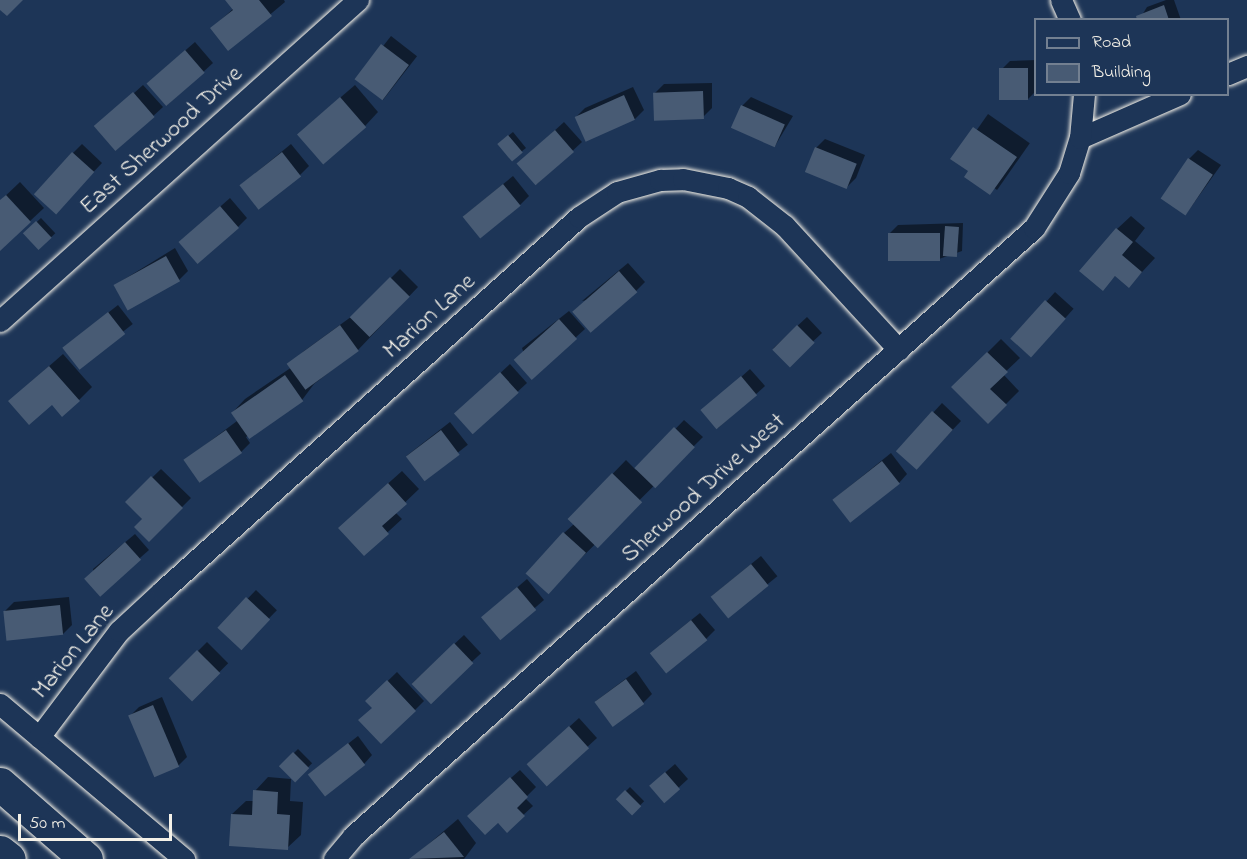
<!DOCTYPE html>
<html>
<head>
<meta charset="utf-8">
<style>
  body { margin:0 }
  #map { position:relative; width:1247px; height:859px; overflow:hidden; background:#1d3557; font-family:"Indie Flower",sans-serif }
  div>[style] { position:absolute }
  .shadow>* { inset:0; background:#0007; transform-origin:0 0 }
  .building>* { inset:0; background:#485b74; transform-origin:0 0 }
  .roads { filter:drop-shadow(0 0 2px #f4f1e8) drop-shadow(0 0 2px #f4f1e8) }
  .street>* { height:21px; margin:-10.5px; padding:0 10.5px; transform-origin:10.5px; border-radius:10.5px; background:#1d3557 }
  .highway>* { height:33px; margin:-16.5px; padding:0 16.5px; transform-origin:16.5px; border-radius:16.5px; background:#1d3557 }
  span { translate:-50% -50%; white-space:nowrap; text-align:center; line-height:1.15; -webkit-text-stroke:6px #1d3557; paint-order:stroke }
  .street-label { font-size:24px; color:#f4f1e8 }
  .legend { position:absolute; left:1034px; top:18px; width:195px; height:78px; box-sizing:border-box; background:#1d3557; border:2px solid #738091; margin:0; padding:8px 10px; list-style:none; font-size:18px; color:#f4f1e8 }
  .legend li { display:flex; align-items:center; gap:12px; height:30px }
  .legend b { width:30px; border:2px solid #738091 }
  .scale { position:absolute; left:18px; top:814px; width:154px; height:27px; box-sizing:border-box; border:3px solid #f4f1e8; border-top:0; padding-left:8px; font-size:18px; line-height:21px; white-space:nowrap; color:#f4f1e8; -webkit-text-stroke:4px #1d3557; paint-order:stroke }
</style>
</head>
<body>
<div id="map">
  <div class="shadow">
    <div style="clip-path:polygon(227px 0,284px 0,285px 2px,229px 49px,212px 28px,234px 8px)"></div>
    <div style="clip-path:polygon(1166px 0,1174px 0,1181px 20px,1139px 20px,1147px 7px)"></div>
    <div style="left:391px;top:36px;width:33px;height:55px;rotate:38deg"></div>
    <div style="clip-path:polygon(195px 42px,213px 63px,167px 105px,157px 75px)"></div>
    <div style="clip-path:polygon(1036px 60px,1036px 91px,1028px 99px,1001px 70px,1010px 61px)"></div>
    <div style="clip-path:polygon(712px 83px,712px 108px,703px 117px,655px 93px,664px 84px)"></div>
    <div style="clip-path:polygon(143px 85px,163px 107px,116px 150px,105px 119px)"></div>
    <div style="clip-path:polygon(355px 85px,378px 112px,365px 126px,313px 121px)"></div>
    <div style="clip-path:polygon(633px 87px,644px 110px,635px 119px,586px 140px,576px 117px,585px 108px)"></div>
    <div style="clip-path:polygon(751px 97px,793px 116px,775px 146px,742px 106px)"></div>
    <div style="left:988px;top:114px;width:51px;height:57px;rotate:35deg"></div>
    <div style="clip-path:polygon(564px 122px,582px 142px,537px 184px,528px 155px)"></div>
    <div style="clip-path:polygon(513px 132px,526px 148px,512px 159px,503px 140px)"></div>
    <div style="clip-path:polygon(825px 139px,865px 155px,856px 178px,847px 187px,816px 148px)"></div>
    <div style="clip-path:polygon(82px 144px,102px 163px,64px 203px,73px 153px)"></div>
    <div style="clip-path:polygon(291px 144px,309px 166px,300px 175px,241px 185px)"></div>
    <div style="clip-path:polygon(1198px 150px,1221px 165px,1186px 214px,1189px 159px)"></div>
    <div style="clip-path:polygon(513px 176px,529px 196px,520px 205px,464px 216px)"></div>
    <div style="clip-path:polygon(20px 182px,44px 208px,0 249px,0 201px)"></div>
    <div style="clip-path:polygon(230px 198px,247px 218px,238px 227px,180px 242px)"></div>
    <div style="clip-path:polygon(1131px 216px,1145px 228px,1135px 241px,1155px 258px,1129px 286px,1116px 275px,1102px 289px,1117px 229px)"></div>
    <div style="left:41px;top:218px;width:21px;height:22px;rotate:47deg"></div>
    <div style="clip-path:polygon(963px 223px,962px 251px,939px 259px,889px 234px,898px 225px)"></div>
    <div style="clip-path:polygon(175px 248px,188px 271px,179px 280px,115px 285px)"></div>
    <div style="clip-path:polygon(628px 263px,645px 282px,636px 291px,582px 301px)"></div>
    <div style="clip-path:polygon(400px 269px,418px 287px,358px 350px,314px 384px,302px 400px,246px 437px,250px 443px,241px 452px,185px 460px,237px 421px,232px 413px,245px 399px,292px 367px,290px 365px,304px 351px,355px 314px)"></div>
    <div style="left:1055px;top:292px;width:25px;height:64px;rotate:42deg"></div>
    <div style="left:118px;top:305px;width:24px;height:69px;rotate:52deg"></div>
    <div style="clip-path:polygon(569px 311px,585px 329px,532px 377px,522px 348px)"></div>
    <div style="left:807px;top:317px;width:22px;height:46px;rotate:47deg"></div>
    <div style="clip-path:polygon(1001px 339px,1020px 358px,1003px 374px,1019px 391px,988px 422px,953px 387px)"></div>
    <div style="clip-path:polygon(63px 354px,92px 387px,79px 400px,24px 388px)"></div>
    <div style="clip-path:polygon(510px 364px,527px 383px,474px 432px,466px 405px)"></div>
    <div style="clip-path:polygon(750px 369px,765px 386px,718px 428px,712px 403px)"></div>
    <div style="clip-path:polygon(942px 403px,961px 421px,925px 459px,898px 451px)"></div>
    <div style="clip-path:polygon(684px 420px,703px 437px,548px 591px,564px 533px,574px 524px,569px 519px,626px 460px,636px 470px)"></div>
    <div style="left:450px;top:422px;width:29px;height:55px;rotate:52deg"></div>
    <div style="clip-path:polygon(891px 453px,907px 474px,899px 483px,834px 499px)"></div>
    <div style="clip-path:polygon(161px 469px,191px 498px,149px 540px,143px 520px,127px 502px)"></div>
    <div style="clip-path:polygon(402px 471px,419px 489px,395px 512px,402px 519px,364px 554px,354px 514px)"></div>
    <div style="clip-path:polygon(135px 534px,149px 550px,99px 594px,93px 569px)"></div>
    <div style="left:761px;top:556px;width:26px;height:63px;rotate:51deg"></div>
    <div style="clip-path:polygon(527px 579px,544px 600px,500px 638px,492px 609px)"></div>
    <div style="left:256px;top:590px;width:29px;height:52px;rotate:44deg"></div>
    <div style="clip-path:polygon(69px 597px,72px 625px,63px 634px,5px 611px,14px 602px)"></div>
    <div style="clip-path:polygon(700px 613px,715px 630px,706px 639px,660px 645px)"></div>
    <div style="left:464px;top:635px;width:25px;height:71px;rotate:47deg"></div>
    <div style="left:207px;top:642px;width:30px;height:52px;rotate:45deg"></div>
    <div style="clip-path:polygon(636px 671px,652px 694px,643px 703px,596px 701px)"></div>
    <div style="clip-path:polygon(397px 672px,424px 701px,415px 710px,373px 707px,367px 701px)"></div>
    <div style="clip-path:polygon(162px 697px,187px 757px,178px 766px,130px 716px,139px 707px)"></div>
    <div style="clip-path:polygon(579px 718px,597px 738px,547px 784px,538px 755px)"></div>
    <div style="clip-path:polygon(358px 736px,372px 755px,364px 764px,309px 774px)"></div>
    <div style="left:298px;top:749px;width:20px;height:24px;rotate:45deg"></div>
    <div style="clip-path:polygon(675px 764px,688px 779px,664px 801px,660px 777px)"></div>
    <div style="clip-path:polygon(520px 770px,536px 787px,525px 798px,533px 806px,507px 830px,478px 807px)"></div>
    <div style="clip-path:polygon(268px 777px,291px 779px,290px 801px,303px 802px,301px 835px,287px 848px,232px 814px,246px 801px,254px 801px,255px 791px)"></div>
    <div style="left:630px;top:787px;width:20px;height:16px;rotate:45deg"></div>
    <div style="clip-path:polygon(458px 819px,476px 843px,464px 859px,411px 859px)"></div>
  </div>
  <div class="building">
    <div style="clip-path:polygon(0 0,23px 0,7px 16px,0 10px)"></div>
    <div style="clip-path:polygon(225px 0,259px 0,272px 16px,228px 51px,210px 28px,233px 10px)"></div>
    <div style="clip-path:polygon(1164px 5px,1169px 20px,1137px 20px,1136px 16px)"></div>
    <div style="left:381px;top:44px;width:35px;height:44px;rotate:37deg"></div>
    <div style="left:185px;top:50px;width:30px;height:51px;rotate:49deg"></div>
    <div style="left:1028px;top:68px;width:32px;height:29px;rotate:90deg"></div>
    <div style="left:703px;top:91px;width:28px;height:50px;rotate:88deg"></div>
    <div style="left:133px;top:92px;width:33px;height:52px;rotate:49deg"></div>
    <div style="left:624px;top:95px;width:27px;height:54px;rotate:66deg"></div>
    <div style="left:340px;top:97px;width:40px;height:57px;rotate:49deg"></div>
    <div style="left:741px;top:105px;width:48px;height:25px;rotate:24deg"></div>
    <div style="clip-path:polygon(973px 127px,1017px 157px,990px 195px,964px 177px,968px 171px,950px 159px)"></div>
    <div style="left:555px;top:130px;width:29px;height:51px;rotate:49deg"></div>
    <div style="left:508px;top:135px;width:23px;height:14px;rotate:50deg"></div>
    <div style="left:815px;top:147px;width:45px;height:27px;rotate:22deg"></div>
    <div style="left:72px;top:152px;width:30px;height:57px;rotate:42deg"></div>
    <div style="left:282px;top:152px;width:31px;height:54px;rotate:52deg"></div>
    <div style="left:1188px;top:158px;width:30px;height:49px;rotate:34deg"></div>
    <div style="left:503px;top:184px;width:28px;height:52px;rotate:51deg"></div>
    <div style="clip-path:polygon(6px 195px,31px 222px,0 251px,0 200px)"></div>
    <div style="left:220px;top:206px;width:29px;height:55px;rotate:49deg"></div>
    <div style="left:36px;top:221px;width:23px;height:18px;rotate:47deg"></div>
    <div style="left:945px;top:226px;width:14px;height:30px;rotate:4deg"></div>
    <div style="clip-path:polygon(1116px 228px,1133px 242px,1122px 255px,1142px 272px,1129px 288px,1115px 276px,1103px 291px,1079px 271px)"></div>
    <div style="left:888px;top:233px;width:52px;height:28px"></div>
    <div style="left:166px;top:256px;width:29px;height:60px;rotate:61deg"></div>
    <div style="left:619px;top:271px;width:28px;height:62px;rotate:49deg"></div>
    <div style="left:390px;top:277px;width:28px;height:57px;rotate:45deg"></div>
    <div style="left:1045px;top:300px;width:28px;height:52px;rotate:42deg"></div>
    <div style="left:108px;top:312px;width:28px;height:58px;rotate:52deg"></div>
    <div style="left:559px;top:319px;width:27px;height:61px;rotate:48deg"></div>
    <div style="left:340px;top:325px;width:32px;height:66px;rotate:54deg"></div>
    <div style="left:797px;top:325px;width:25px;height:35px;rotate:45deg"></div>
    <div style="clip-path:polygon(987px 352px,1008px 372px,990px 389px,1007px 405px,988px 424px,951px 387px)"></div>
    <div style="clip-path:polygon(49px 366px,80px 401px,62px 417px,52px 405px,29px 425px,8px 401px)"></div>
    <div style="left:500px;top:372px;width:28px;height:62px;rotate:48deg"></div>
    <div style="left:285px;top:375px;width:32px;height:66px;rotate:55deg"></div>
    <div style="left:741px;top:376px;width:25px;height:53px;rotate:50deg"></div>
    <div style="left:932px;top:411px;width:28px;height:54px;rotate:42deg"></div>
    <div style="left:674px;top:427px;width:29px;height:57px;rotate:44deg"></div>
    <div style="left:226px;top:430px;width:28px;height:52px;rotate:55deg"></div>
    <div style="left:441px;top:430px;width:31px;height:44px;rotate:53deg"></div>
    <div style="left:882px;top:461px;width:29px;height:63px;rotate:52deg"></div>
    <div style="left:612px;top:473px;width:42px;height:64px;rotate:44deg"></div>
    <div style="clip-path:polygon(151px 476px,183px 508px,149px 542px,134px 527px,142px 519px,125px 502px)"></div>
    <div style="clip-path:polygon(388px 483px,407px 504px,382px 526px,389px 534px,364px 556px,338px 528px)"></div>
    <div style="left:563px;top:532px;width:31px;height:56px;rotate:42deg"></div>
    <div style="left:125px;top:542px;width:24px;height:55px;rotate:48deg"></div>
    <div style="left:751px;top:564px;width:28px;height:52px;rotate:51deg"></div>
    <div style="left:517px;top:587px;width:30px;height:47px;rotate:50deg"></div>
    <div style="left:246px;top:597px;width:33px;height:42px;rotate:43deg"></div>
    <div style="left:60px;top:605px;width:30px;height:57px;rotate:84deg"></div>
    <div style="left:691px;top:620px;width:26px;height:53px;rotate:51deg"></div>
    <div style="left:454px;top:643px;width:28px;height:59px;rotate:46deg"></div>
    <div style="left:197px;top:650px;width:33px;height:40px;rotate:45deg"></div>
    <div style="left:626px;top:679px;width:31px;height:39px;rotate:54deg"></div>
    <div style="clip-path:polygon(387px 680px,416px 711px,381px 744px,358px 720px,372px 708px,365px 701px)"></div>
    <div style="left:153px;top:705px;width:67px;height:27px;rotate:67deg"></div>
    <div style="left:569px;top:726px;width:30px;height:57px;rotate:48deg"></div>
    <div style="left:348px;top:743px;width:28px;height:51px;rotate:52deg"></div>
    <div style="left:293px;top:752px;width:23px;height:20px;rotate:45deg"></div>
    <div style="left:665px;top:772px;width:23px;height:21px;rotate:49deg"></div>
    <div style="clip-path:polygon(510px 777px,528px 797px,517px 808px,525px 816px,507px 833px,498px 823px,485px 835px,467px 816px)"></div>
    <div style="clip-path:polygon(253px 790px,278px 792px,277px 814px,290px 815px,288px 850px,229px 846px,231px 814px,252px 815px)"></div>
    <div style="left:625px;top:790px;width:23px;height:13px;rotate:45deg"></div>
    <div style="clip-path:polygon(444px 832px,464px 857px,409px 859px)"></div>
  </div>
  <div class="roads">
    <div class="street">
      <div style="left:1061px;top:0;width:22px;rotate:66deg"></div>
      <div style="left:1228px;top:74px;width:21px;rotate:-23deg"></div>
      <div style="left:1080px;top:138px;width:109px;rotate:-23.7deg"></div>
      <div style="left:0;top:321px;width:481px;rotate:-41.9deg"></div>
      <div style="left:0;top:704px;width:241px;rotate:40.1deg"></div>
      <div style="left:39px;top:737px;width:133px;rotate:-53deg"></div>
      <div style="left:119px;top:631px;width:59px;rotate:-42.9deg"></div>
      <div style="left:162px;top:591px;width:560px;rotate:-41.89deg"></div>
      <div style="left:579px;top:217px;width:45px;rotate:-33.3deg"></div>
      <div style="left:617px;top:192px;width:45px;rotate:-15.6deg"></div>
      <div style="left:660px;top:180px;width:23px;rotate:-2deg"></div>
      <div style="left:683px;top:179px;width:46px;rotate:11.3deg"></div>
      <div style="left:728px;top:188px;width:22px;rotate:24deg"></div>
      <div style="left:748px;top:197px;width:47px;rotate:38.1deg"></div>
      <div style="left:785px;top:226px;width:168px;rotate:47.4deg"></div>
      <div style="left:334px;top:859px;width:30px;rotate:-50deg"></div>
      <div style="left:353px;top:836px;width:913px;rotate:-41.76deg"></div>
      <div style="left:1034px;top:228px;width:65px;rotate:-57.5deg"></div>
      <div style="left:1069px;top:173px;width:37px;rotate:-73deg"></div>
      <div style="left:1080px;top:138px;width:44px;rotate:-84.8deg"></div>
    </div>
    <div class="highway">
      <div style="left:0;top:784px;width:114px;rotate:41.1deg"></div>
      <div style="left:0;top:852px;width:11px;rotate:38deg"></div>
    </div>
  </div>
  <div class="street-label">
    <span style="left:162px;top:141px;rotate:-42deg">East Sherwood Drive</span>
    <span style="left:430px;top:317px;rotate:-42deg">Marion Lane</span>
    <span style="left:704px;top:489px;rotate:-42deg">Sherwood Drive West</span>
    <span style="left:74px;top:652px;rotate:-51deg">Marion Lane</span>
  </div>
  <ul class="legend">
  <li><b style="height:8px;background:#1d3557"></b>Road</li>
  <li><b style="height:16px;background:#485b74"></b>Building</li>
  </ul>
  <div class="scale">50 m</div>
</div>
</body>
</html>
